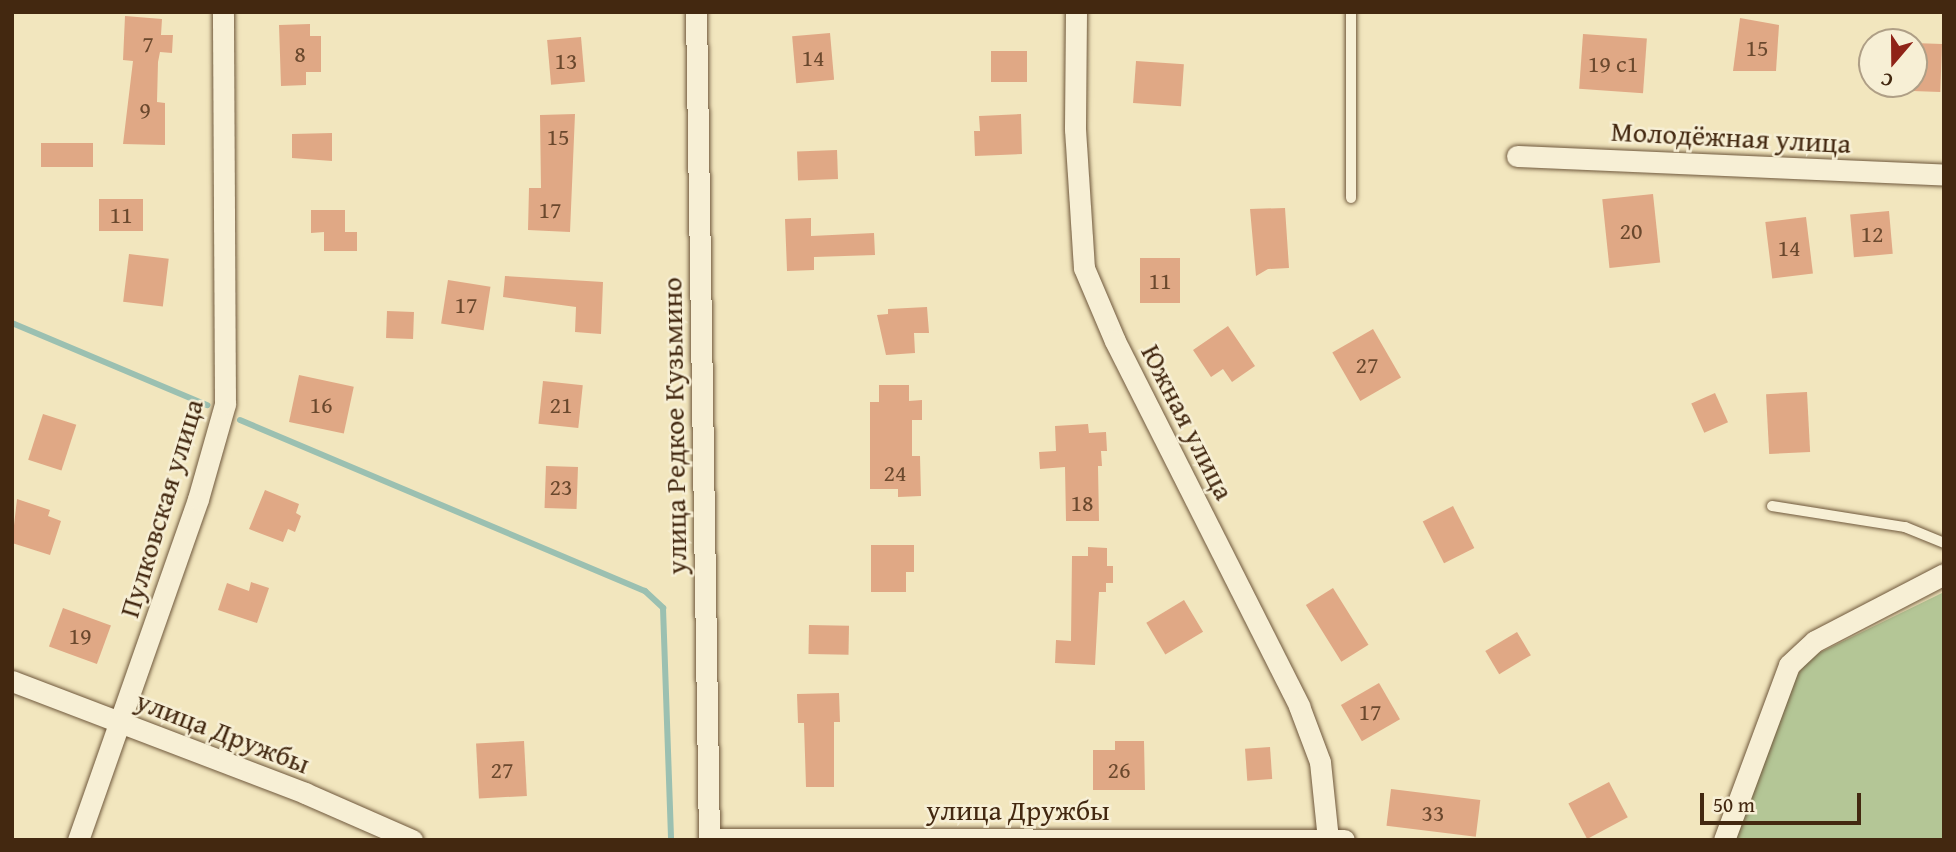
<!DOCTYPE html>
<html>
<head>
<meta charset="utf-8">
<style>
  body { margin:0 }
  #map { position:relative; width:1956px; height:852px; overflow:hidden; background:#f2e6be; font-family:"Gentium Book Plus",serif }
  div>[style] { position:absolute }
  .green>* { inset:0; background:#b4c696 }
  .stream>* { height:6px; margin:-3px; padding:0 3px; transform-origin:3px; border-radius:3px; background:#9bc0b1 }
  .building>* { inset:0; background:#e0a885; transform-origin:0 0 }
  .roads { filter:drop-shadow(0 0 2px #6f583c) drop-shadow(0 0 2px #6f583c) }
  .service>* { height:10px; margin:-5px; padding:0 5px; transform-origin:5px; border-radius:5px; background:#f7efd5 }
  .minor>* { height:21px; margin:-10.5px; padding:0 10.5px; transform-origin:10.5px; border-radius:10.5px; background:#f7efd5 }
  span { translate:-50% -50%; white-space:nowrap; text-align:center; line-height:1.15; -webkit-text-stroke:5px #f7efd5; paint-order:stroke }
  .number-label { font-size:24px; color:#6a482d }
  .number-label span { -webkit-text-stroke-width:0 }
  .street-label { font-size:28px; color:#432810 }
  .frame { position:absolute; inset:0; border:14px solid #432810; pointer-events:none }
  .north { position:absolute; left:1858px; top:28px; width:70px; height:70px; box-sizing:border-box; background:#f7efd5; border:2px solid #af9f86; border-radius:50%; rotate:200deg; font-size:19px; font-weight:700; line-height:28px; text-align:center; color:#432810 }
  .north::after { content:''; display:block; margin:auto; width:24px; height:32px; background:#8f2418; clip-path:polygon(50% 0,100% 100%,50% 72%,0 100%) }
  .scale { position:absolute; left:1700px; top:793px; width:161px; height:32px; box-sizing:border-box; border:4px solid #432810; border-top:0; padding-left:9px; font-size:21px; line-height:24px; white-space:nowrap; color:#432810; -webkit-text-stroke:5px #f7efd5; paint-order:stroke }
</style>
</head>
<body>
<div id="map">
  <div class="green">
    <div style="clip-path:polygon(1944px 592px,1944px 840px,1736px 840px,1783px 694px,1804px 666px,1819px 653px)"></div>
  </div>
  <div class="stream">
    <div style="left:12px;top:323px;width:212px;rotate:22.8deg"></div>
    <div style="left:240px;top:420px;width:440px;rotate:22.9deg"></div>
    <div style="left:645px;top:591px;width:25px;rotate:43deg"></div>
    <div style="left:663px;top:608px;width:232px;rotate:88deg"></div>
  </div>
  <div class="building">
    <div style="clip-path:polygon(125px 16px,162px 19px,161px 35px,173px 35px,172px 53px,160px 52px,158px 62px,157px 102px,165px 103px,165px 145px,123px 144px,133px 61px,123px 60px)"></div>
    <div style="clip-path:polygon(1740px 18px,1779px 25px,1776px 71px,1733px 71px)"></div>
    <div style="clip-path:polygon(310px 24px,310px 36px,321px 36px,321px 72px,306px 72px,306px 85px,281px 86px,279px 25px)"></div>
    <div style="left:830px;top:33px;width:47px;height:38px;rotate:85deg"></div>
    <div style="left:1583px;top:34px;width:64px;height:55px;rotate:4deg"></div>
    <div style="left:581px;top:37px;width:45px;height:34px;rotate:85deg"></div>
    <div style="left:1914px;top:43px;width:28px;height:48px;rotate:2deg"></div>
    <div style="left:991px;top:51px;width:36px;height:31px"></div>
    <div style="left:1136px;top:61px;width:48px;height:42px;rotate:4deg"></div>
    <div style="clip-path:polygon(575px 114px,570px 232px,528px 230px,529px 188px,541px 188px,540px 115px)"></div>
    <div style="clip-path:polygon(1021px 114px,1022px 154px,975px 156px,974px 131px,980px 131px,979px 116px)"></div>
    <div style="clip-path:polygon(332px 133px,332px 161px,292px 158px,292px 134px)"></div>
    <div style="left:41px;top:143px;width:52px;height:24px"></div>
    <div style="left:837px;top:150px;width:29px;height:40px;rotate:88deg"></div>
    <div style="left:1653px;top:194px;width:69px;height:51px;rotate:84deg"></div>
    <div style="left:99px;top:199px;width:44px;height:32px"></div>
    <div style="clip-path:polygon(1285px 208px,1289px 268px,1268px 269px,1256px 276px,1250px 209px)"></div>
    <div style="clip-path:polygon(311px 210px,345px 210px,345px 232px,357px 232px,357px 251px,324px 251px,324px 232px,311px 233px)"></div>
    <div style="left:1889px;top:211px;width:43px;height:39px;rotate:85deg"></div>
    <div style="left:1806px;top:217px;width:57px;height:41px;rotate:83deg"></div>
    <div style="clip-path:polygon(811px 218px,811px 236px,874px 233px,875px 255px,814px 257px,814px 270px,787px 271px,785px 219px)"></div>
    <div style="left:129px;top:254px;width:40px;height:48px;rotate:7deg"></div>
    <div style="left:1180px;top:258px;width:45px;height:40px;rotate:90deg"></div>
    <div style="clip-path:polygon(505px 276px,603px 282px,601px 334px,575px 332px,576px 307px,503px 297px)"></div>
    <div style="left:448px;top:280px;width:43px;height:44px;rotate:9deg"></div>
    <div style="clip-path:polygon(927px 307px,929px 333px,914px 333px,915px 353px,886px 355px,877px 315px,888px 314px,888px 309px)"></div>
    <div style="left:387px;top:311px;width:27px;height:27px;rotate:2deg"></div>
    <div style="clip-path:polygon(1228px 326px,1255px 366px,1232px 382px,1223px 369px,1211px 377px,1193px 350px)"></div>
    <div style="left:1373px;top:329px;width:56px;height:47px;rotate:60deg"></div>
    <div style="left:299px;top:375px;width:56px;height:48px;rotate:12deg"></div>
    <div style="left:543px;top:381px;width:40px;height:43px;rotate:6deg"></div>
    <div style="clip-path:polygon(879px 385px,909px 385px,909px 401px,922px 400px,922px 420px,912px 420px,912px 456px,920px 456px,921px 496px,898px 497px,898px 489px,870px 489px,870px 402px,879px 402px)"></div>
    <div style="left:1807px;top:392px;width:60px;height:41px;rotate:87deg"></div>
    <div style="left:1715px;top:393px;width:32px;height:26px;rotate:66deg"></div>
    <div style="left:43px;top:414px;width:35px;height:48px;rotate:18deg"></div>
    <div style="clip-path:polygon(1088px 424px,1089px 433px,1106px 432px,1107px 451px,1101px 451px,1102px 466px,1098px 466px,1099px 521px,1066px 521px,1065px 467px,1040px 469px,1039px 452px,1056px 451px,1055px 426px)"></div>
    <div style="left:546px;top:466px;width:32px;height:42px;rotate:2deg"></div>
    <div style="clip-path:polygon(265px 490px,299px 504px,296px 513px,301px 516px,295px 532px,288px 529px,283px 542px,249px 529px)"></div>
    <div style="clip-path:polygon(17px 499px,50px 510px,48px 516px,61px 521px,50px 555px,12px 543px)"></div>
    <div style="left:1453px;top:506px;width:47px;height:34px;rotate:63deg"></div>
    <div style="clip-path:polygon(871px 545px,914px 545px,914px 572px,906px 572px,906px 592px,871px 592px)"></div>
    <div style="clip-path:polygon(1088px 547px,1107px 548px,1107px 566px,1113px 566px,1113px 583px,1106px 583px,1106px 592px,1099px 592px,1095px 665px,1055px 663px,1056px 640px,1071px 641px,1072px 556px,1088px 556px)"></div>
    <div style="clip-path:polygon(251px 582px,269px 588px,257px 623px,218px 610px,227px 583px,249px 591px)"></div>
    <div style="left:1333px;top:588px;width:67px;height:32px;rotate:58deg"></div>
    <div style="left:1184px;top:600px;width:37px;height:44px;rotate:59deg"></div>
    <div style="left:63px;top:608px;width:51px;height:41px;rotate:20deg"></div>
    <div style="left:809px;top:625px;width:40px;height:29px;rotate:1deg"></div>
    <div style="left:1517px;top:632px;width:27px;height:37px;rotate:59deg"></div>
    <div style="left:1379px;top:683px;width:42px;height:44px;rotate:60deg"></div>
    <div style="clip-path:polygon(839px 693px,840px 722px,834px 722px,834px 787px,806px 787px,804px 723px,798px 723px,797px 694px)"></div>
    <div style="left:524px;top:741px;width:55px;height:48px;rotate:87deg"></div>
    <div style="clip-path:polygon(1115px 741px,1144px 741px,1145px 790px,1093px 790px,1093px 750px,1115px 750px)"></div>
    <div style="left:1270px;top:747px;width:32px;height:25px;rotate:86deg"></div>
    <div style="left:1609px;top:782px;width:40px;height:46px;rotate:62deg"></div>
    <div style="left:1391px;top:789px;width:90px;height:37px;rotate:7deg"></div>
  </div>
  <div class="roads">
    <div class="service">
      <div style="left:1351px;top:12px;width:186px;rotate:90deg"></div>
      <div style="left:1772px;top:506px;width:135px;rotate:9deg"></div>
      <div style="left:1905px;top:527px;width:42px;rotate:22.3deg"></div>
    </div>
    <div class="minor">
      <div style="left:696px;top:12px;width:828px;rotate:89.1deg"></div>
      <div style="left:1076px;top:12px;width:117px;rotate:90.5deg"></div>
      <div style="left:1075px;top:129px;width:139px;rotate:86.3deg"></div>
      <div style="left:1084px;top:268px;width:79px;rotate:67deg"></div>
      <div style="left:1115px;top:341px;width:409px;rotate:63.2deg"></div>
      <div style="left:1299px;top:706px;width:60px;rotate:69.4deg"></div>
      <div style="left:1320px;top:762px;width:78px;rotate:84.1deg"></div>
      <div style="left:1517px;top:156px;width:427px;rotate:2.5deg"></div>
      <div style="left:12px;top:681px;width:314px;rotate:20.9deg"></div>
      <div style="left:305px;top:793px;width:117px;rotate:23.7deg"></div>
      <div style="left:709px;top:839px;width:635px;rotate:0.09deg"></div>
      <div style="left:78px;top:840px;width:361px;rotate:-70.6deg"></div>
      <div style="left:198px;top:499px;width:99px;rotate:-74.1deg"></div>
      <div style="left:225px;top:404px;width:392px;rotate:-90.3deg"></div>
      <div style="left:1724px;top:840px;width:187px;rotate:-69.6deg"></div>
      <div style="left:1789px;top:665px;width:35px;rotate:-43deg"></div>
      <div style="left:1815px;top:641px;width:145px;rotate:-27.4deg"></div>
    </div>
  </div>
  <div class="number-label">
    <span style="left:148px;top:44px">7</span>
    <span style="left:1757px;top:48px">15</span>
    <span style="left:300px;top:54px">8</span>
    <span style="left:813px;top:58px">14</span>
    <span style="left:566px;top:61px">13</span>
    <span style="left:1613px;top:64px">19 с1</span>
    <span style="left:145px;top:110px">9</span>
    <span style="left:558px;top:137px">15</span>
    <span style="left:550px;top:210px">17</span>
    <span style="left:121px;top:215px">11</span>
    <span style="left:1631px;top:231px">20</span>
    <span style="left:1872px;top:234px">12</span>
    <span style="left:1789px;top:248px">14</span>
    <span style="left:1160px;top:281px">11</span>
    <span style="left:466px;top:305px">17</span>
    <span style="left:1367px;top:365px">27</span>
    <span style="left:321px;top:405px">16</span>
    <span style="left:561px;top:405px">21</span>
    <span style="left:895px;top:473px">24</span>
    <span style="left:561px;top:487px">23</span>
    <span style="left:1082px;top:503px">18</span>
    <span style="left:80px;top:636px">19</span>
    <span style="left:1370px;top:712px">17</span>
    <span style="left:502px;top:770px">27</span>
    <span style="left:1119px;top:770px">26</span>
    <span style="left:1433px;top:813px">33</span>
  </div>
  <div class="street-label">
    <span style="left:1731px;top:137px;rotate:3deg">Молодёжная улица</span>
    <span style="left:1188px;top:422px;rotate:63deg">Южная улица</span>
    <span style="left:674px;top:426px;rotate:-91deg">улица Редкое Кузьмино</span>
    <span style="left:161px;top:508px;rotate:-73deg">Пулковская улица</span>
    <span style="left:223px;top:732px;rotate:21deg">улица Дружбы</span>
    <span style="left:1018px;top:810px">улица Дружбы</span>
  </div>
  <div class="frame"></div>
  <div class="north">С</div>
  <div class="scale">50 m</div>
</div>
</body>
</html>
